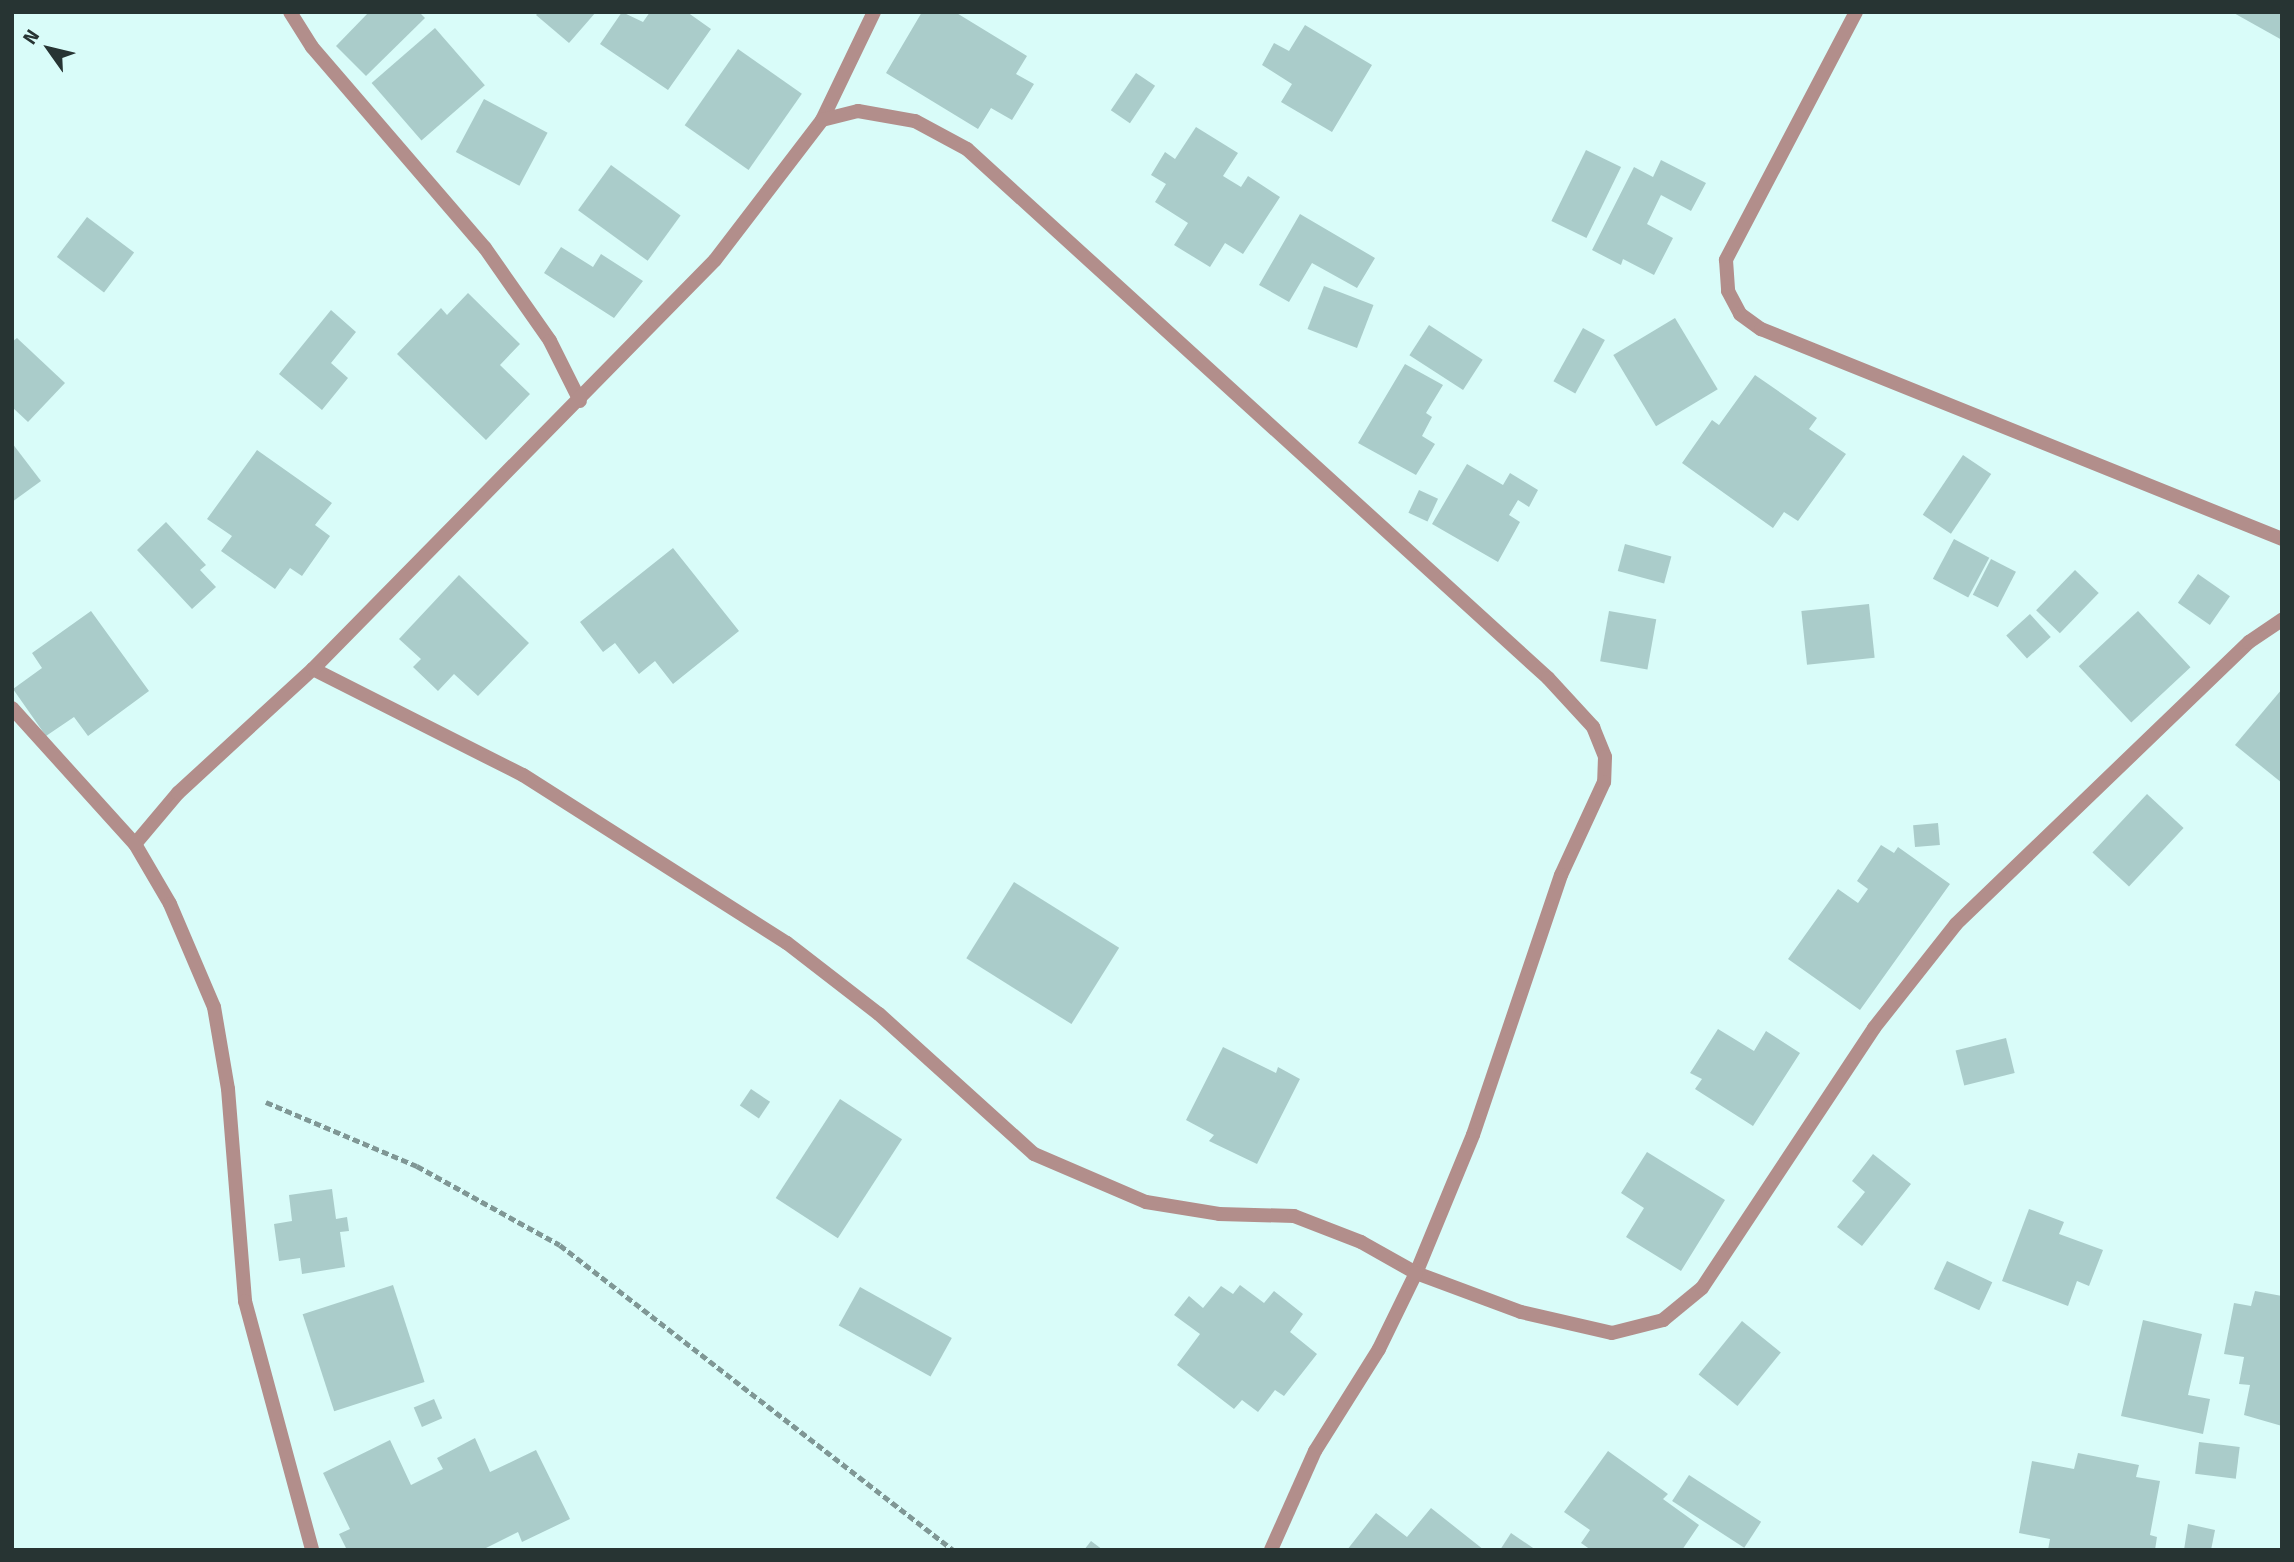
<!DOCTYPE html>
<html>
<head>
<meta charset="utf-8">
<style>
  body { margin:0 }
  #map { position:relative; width:2294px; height:1562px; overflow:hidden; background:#d9fcf9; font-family:"Fira Sans",sans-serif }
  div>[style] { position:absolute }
  .building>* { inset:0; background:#aaccca; transform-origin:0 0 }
  .path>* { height:4.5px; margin-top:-2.25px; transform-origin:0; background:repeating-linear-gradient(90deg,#7f9795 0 7px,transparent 0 10.5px) }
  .minor>* { height:14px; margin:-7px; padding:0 7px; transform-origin:7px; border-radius:7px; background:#b28e8b }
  span { translate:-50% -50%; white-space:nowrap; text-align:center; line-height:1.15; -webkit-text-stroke:6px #d9fcf9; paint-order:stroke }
  .frame { position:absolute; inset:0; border:14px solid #273433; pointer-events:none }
  .north { position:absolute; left:14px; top:14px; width:70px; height:70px; -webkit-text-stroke:5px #d9fcf9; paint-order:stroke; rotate:304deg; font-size:19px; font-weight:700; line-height:28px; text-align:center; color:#273433 }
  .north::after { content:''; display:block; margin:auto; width:24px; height:32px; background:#273433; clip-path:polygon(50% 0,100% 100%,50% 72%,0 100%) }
</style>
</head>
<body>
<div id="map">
  <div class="building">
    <div style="clip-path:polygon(369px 12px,419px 12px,425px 18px,366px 76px,336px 46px)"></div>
    <div style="clip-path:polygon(539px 12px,596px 12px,569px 43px,536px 15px)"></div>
    <div style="clip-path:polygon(622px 12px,643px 22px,650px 12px,687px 12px,711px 29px,668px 90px,600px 44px)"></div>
    <div style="clip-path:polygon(922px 12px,955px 12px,1027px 56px,1016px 74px,1034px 84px,1012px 120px,991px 108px,978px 129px,886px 73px)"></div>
    <div style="clip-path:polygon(2232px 12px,2282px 12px,2282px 40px)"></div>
    <div style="clip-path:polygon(1305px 25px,1372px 65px,1332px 132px,1281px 102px,1292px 84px,1262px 65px,1274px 43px,1289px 51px)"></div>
    <div style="left:435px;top:28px;width:76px;height:84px;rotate:49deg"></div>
    <div style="left:738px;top:49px;width:78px;height:93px;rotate:35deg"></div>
    <div style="left:1136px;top:73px;width:23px;height:45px;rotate:34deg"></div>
    <div style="left:484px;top:99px;width:72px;height:60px;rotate:28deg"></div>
    <div style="clip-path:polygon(1196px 127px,1238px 153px,1223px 176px,1241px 187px,1248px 176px,1280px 197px,1243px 254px,1225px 243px,1210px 267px,1174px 245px,1188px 223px,1155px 202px,1166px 184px,1151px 175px,1165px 152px,1175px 159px)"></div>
    <div style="left:1586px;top:150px;width:39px;height:79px;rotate:26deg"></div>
    <div style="clip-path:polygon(1661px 160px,1706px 183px,1691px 211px,1661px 195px,1647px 224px,1673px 238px,1654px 275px,1623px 259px,1621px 265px,1592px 250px,1634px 167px,1653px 177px)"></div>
    <div style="left:611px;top:165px;width:86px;height:56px;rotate:36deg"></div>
    <div style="clip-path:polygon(1300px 214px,1375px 258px,1357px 288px,1312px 263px,1289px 302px,1259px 285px)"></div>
    <div style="left:87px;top:217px;width:59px;height:50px;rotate:37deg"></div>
    <div style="clip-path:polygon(561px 247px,593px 267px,601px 254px,643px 281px,614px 318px,544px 273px)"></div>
    <div style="left:1324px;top:286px;width:53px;height:46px;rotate:21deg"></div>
    <div style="clip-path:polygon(468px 293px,520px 344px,500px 365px,530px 394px,486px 440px,397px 354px,441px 308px,447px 315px)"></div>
    <div style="clip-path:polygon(331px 310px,356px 332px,331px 363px,348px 378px,322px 410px,279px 374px)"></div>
    <div style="left:1675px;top:318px;width:83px;height:72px;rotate:59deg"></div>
    <div style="left:1429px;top:325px;width:64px;height:36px;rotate:33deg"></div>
    <div style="left:1583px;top:328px;width:25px;height:61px;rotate:29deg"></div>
    <div style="clip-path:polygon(17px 338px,65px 383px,28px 422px,12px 407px,12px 342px)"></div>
    <div style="clip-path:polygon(1405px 364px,1443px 385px,1426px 413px,1432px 417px,1422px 436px,1435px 444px,1416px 475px,1358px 443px)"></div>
    <div style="clip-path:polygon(1755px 375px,1817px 418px,1809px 429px,1846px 454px,1798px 521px,1784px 512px,1773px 528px,1682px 463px,1712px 420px,1719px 425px)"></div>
    <div style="clip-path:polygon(12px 443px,41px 481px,12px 502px)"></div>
    <div style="clip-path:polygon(257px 450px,332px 503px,315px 525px,330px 536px,302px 576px,290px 568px,275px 589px,221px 551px,232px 536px,207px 519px)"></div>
    <div style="left:1963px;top:455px;width:34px;height:72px;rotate:34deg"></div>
    <div style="clip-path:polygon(1467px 464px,1503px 485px,1510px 473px,1538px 490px,1529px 507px,1518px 500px,1509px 515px,1520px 522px,1498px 562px,1432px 524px)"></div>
    <div style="left:1419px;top:490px;width:21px;height:25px;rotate:25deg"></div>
    <div style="clip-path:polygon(166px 522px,206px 565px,200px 570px,216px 587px,192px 609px,137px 550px)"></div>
    <div style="left:1954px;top:539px;width:40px;height:45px;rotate:28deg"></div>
    <div style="left:1625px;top:544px;width:48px;height:28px;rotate:15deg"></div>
    <div style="clip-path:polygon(673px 548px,739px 631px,673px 684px,655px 661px,639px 674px,615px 643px,603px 652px,580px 622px)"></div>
    <div style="left:1991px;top:559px;width:28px;height:40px;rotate:27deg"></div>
    <div style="left:2075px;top:570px;width:33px;height:56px;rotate:44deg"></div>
    <div style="left:2198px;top:574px;width:39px;height:35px;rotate:35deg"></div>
    <div style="clip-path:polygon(459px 575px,529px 643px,478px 696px,454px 674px,438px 691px,413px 667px,421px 659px,399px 639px)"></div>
    <div style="left:1869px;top:604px;width:54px;height:68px;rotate:84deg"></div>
    <div style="clip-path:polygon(91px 611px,149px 691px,88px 736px,74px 717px,46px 736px,13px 689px,42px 668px,32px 653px)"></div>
    <div style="left:1609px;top:611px;width:48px;height:51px;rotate:10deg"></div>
    <div style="left:2138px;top:611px;width:77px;height:81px;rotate:47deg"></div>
    <div style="left:2030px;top:614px;width:31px;height:32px;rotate:48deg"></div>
    <div style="clip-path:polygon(2282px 689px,2282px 783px,2235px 745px)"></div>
    <div style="left:2147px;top:794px;width:50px;height:80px;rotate:43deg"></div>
    <div style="left:1938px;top:823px;width:22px;height:25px;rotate:85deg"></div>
    <div style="clip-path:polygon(1881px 845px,1894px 853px,1898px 847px,1950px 884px,1860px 1010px,1788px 959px,1838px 889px,1858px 903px,1868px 889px,1857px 881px)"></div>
    <div style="left:1014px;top:882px;width:124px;height:90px;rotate:32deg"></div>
    <div style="clip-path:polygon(1718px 1029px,1754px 1051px,1766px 1031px,1800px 1053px,1753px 1126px,1695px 1089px,1702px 1079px,1690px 1073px)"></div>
    <div style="left:2006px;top:1038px;width:36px;height:52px;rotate:76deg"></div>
    <div style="clip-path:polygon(1223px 1047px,1276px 1073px,1278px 1067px,1300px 1079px,1257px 1164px,1209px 1141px,1214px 1135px,1186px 1120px)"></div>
    <div style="left:751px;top:1089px;width:23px;height:20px;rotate:34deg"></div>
    <div style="left:840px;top:1099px;width:74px;height:118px;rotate:33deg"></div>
    <div style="clip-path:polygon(1647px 1152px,1725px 1200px,1681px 1271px,1626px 1237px,1644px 1208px,1621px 1193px)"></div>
    <div style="clip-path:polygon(1873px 1154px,1911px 1184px,1862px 1246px,1837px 1227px,1865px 1192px,1852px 1181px)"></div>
    <div style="clip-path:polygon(332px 1189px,336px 1219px,347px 1217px,349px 1231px,340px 1232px,345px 1267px,302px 1274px,300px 1258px,279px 1261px,274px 1224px,292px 1221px,289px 1195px)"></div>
    <div style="clip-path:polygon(2029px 1209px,2064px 1222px,2059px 1234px,2103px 1250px,2089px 1286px,2077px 1281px,2068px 1306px,2002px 1281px)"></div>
    <div style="left:1947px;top:1261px;width:50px;height:31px;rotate:25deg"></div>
    <div style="left:393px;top:1285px;width:102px;height:95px;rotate:72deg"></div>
    <div style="clip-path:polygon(1240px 1285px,1264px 1303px,1274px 1291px,1303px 1314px,1290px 1332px,1317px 1354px,1284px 1396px,1275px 1390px,1258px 1412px,1242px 1400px,1234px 1409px,1177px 1365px,1200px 1334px,1174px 1315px,1189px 1296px,1203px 1308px,1221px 1286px,1233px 1294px)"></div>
    <div style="left:860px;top:1287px;width:105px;height:44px;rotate:29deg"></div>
    <div style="clip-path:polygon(2255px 1291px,2282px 1296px,2282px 1426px,2244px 1415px,2250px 1385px,2239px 1384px,2244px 1357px,2224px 1354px,2234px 1303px,2251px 1306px)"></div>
    <div style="clip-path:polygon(2143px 1320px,2202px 1334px,2188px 1395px,2210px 1399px,2203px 1434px,2121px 1416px)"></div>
    <div style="left:1742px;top:1321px;width:50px;height:69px;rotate:39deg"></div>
    <div style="left:434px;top:1399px;width:21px;height:22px;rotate:67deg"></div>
    <div style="clip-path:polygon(475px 1438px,490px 1472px,536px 1450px,570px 1519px,522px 1542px,518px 1532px,482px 1550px,347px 1550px,339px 1534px,350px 1529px,323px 1473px,390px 1440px,411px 1485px,443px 1469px,437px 1458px)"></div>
    <div style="left:2199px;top:1442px;width:41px;height:32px;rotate:7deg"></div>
    <div style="clip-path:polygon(1608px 1451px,1668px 1494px,1663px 1499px,1699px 1525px,1682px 1550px,1591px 1550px,1581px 1543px,1590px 1530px,1564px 1512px)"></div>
    <div style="clip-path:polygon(2078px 1453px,2139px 1465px,2136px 1477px,2160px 1481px,2150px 1535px,2157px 1537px,2155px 1550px,2048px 1550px,2050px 1539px,2019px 1533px,2032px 1461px,2074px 1469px)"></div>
    <div style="left:1689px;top:1475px;width:86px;height:31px;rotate:33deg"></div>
    <div style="clip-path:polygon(1431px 1508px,1484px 1550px,1347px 1550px,1376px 1513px,1407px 1537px)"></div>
    <div style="clip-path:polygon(2188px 1524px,2215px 1530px,2211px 1550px,2184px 1550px)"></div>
    <div style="clip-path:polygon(1511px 1533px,1536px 1550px,1500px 1550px)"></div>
    <div style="clip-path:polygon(1091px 1541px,1103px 1550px,1084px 1550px)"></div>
  </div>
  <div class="path">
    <div style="left:266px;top:1102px;width:164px;rotate:23deg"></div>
    <div style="left:417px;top:1166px;width:163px;rotate:28.9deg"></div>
    <div style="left:560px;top:1245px;width:497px;rotate:37.8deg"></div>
  </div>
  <div class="minor">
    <div style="left:290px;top:12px;width:41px;rotate:57.8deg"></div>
    <div style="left:312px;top:47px;width:265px;rotate:49.3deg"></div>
    <div style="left:485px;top:248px;width:113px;rotate:55deg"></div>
    <div style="left:550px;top:341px;width:67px;rotate:63.4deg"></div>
    <div style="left:1856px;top:12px;width:280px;rotate:117.7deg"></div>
    <div style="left:1726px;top:260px;width:31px;rotate:86deg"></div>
    <div style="left:1728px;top:291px;width:26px;rotate:62deg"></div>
    <div style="left:1740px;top:314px;width:26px;rotate:36deg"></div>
    <div style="left:1761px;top:329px;width:562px;rotate:21.95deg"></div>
    <div style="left:822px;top:120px;width:120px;rotate:-64.3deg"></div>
    <div style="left:313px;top:669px;width:235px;rotate:26.8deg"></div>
    <div style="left:523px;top:775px;width:313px;rotate:32.5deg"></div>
    <div style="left:787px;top:943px;width:116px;rotate:37.7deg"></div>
    <div style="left:879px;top:1014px;width:209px;rotate:42.1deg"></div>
    <div style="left:1034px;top:1154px;width:122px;rotate:23.2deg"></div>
    <div style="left:1146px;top:1202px;width:74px;rotate:9.3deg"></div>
    <div style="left:1219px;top:1214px;width:75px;rotate:1.5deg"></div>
    <div style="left:1294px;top:1216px;width:72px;rotate:21.2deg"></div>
    <div style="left:1361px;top:1242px;width:63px;rotate:29.4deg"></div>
    <div style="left:1416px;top:1273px;width:112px;rotate:20.4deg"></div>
    <div style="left:1521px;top:1312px;width:93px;rotate:13deg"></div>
    <div style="left:1612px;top:1333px;width:53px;rotate:-14.3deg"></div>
    <div style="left:1663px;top:1320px;width:50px;rotate:-39.4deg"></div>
    <div style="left:1702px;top:1288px;width:312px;rotate:-56.5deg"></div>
    <div style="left:1874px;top:1028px;width:132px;rotate:-51.7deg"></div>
    <div style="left:1956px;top:924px;width:407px;rotate:-43.9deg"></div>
    <div style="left:2249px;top:642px;width:40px;rotate:-34deg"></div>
    <div style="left:12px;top:708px;width:183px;rotate:47.9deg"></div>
    <div style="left:135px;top:844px;width:69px;rotate:59.7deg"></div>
    <div style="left:170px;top:904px;width:112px;rotate:66.9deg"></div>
    <div style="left:214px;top:1007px;width:83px;rotate:80.3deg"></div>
    <div style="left:228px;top:1089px;width:213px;rotate:85.4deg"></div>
    <div style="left:245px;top:1301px;width:258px;rotate:74.9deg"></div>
    <div style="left:135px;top:844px;width:67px;rotate:-49.9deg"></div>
    <div style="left:178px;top:793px;width:183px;rotate:-42.6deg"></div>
    <div style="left:313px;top:669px;width:573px;rotate:-45.49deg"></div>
    <div style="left:715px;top:260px;width:176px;rotate:-52.6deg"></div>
    <div style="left:822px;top:120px;width:37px;rotate:-14deg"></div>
    <div style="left:858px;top:111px;width:58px;rotate:10deg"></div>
    <div style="left:915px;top:121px;width:59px;rotate:28.3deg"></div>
    <div style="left:967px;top:149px;width:786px;rotate:42.32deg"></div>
    <div style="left:1548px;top:678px;width:67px;rotate:47.4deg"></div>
    <div style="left:1593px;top:727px;width:32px;rotate:68deg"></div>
    <div style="left:1605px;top:757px;width:25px;rotate:92deg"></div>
    <div style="left:1604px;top:782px;width:102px;rotate:114.8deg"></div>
    <div style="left:1561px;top:875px;width:274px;rotate:108.7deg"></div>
    <div style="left:1473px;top:1135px;width:149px;rotate:112.4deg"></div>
    <div style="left:1416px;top:1273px;width:85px;rotate:116deg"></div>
    <div style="left:1379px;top:1349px;width:120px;rotate:122.1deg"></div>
    <div style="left:1315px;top:1451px;width:108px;rotate:114deg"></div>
  </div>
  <div class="frame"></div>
  <div class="north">N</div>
</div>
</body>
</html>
